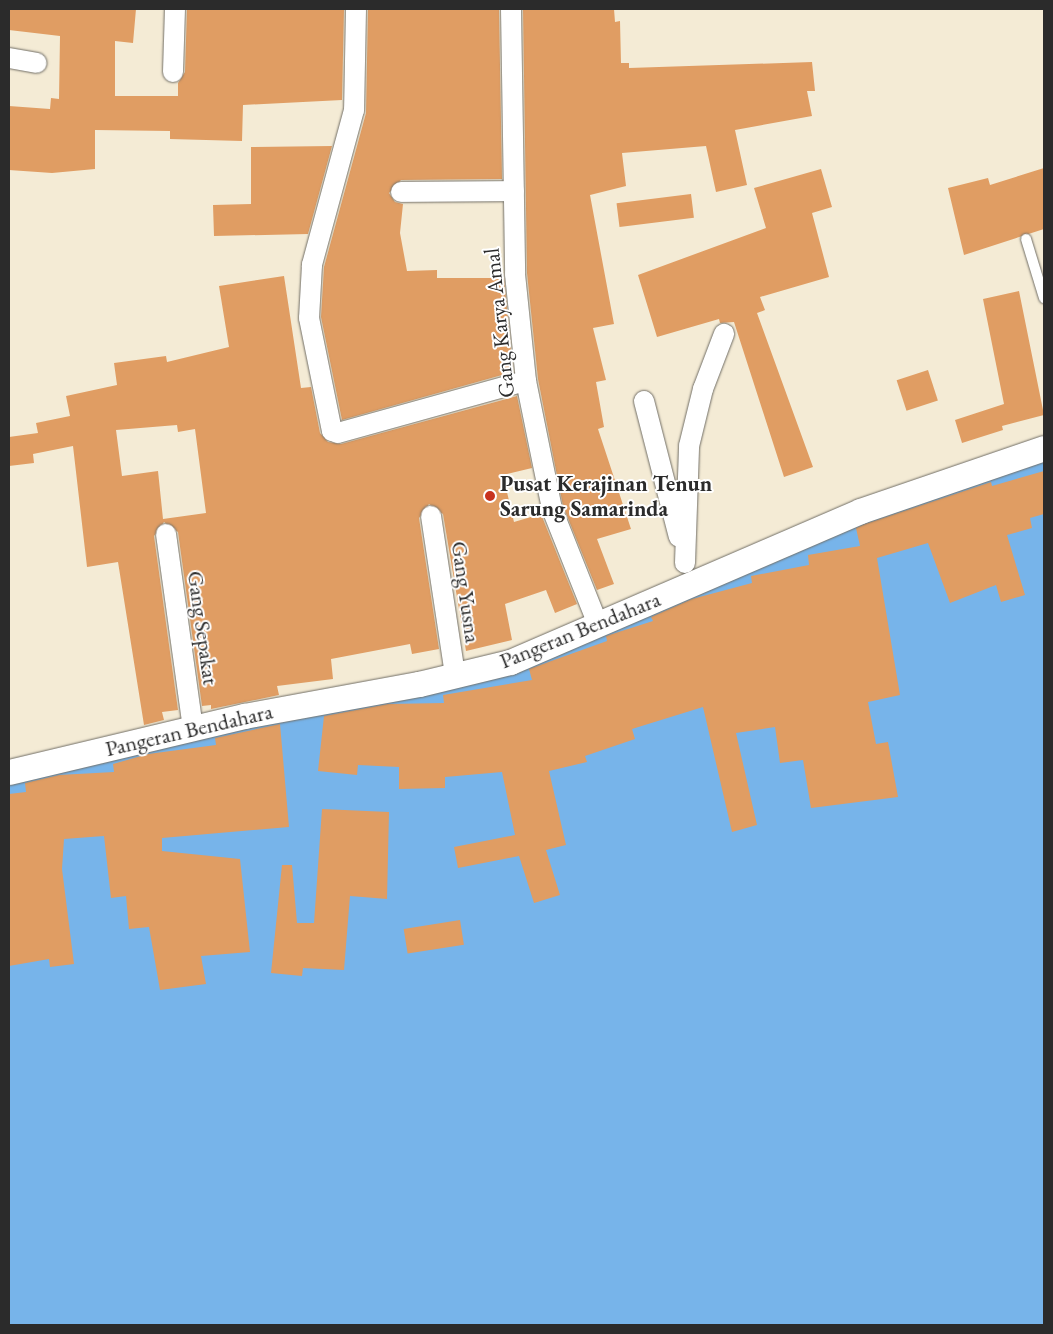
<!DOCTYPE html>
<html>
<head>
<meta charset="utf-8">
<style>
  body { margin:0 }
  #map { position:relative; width:1053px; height:1334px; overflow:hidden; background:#f4ebd5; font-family:"EB Garamond",serif }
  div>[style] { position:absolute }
  .water>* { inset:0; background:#77b4ea }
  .building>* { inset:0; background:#e09d63; transform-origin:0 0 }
  .roads { filter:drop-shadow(0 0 1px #716e66) drop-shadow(0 0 1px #716e66) }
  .service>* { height:10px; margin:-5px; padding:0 5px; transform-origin:5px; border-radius:5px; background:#fff }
  .minor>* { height:20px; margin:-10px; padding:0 10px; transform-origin:10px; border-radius:10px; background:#fff }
  .tertiary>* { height:25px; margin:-12.5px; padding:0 12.5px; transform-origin:12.5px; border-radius:12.5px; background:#fff }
  .dots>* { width:14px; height:14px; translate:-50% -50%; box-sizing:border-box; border:2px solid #fff; border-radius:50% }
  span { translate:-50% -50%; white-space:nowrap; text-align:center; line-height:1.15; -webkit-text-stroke:4px #fff; paint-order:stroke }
  .street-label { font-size:22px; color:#2b2b2b }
  .poi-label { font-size:22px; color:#2b2b2b; font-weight:700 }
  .left { translate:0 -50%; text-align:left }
  .frame { position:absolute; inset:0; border:10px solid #2b2b2b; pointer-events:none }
</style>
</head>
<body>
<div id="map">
  <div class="water">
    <div style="clip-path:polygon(1044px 455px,1044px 1325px,9px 1325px,9px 776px,523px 665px,831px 531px)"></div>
  </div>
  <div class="building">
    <div style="clip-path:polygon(9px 9px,136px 9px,133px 43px,115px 41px,115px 96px,178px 96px,178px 83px,185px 72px,187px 9px,344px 9px,342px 100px,243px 105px,242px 141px,170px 139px,170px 131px,95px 130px,95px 169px,52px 173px,9px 170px,9px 106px,50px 109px,51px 98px,59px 99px,60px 36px,9px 30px)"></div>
    <div style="clip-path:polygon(368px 9px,499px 9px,502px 179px,401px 180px,389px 193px,395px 202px,403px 204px,400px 233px,407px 271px,437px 270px,437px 278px,504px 278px,513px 372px,342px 420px,321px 317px,324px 267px,366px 113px)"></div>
    <div style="clip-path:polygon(523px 9px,614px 9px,615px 22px,620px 21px,621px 63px,629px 63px,629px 68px,812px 62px,815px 91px,807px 91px,812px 116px,735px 130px,747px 185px,716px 192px,706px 146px,622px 153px,626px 186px,590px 195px,614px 324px,593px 328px,606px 380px,596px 382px,604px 427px,598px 429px,631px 529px,597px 539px,614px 584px,597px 590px,563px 506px,538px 379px,527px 273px)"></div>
    <div style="clip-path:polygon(332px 146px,308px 234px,214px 236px,213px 205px,251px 204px,251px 147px)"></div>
    <div style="clip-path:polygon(1044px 168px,1044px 229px,964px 255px,948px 188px,988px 178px,990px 185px)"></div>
    <div style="clip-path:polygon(821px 169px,832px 207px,812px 213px,829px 277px,760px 297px,765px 310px,757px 313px,813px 467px,784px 477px,734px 322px,720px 323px,719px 319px,657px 337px,638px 275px,766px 228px,754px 188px)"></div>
    <div style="left:691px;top:194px;width:24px;height:75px;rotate:83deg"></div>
    <div style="clip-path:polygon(evenodd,284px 276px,301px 388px,311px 387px,320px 433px,328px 442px,341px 444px,517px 396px,532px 468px,503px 475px,514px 522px,541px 514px,577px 604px,555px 613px,546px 590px,505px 604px,512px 640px,466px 651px,443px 514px,429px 504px,419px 518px,439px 649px,412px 654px,410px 644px,331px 659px,333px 679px,277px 686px,279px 695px,211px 709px,211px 705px,202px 706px,178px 532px,164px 522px,154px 536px,178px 710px,162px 712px,164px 720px,144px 725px,118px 562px,87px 567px,73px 446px,33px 454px,34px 463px,9px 466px,9px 437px,38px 433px,36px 423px,70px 416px,66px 396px,117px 385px,114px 363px,166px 356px,167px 362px,229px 347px,219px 286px,284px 276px,177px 425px,178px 432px,195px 429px,206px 513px,163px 519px,158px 471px,122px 476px,116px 430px,177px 425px)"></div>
    <div style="clip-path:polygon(1019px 291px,1044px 415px,1002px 426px,1003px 430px,962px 443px,955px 420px,1004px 404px,983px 299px)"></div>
    <div style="left:928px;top:370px;width:32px;height:33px;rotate:72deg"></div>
    <div style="clip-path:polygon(1044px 471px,1044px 514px,1030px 518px,1032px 528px,1007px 535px,1025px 595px,1001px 602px,996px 585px,950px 603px,928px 543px,877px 558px,900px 695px,868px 702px,876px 744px,888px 742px,898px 797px,811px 808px,803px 760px,780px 763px,775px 727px,736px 733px,757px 825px,732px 832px,703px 707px,632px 729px,635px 739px,585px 756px,587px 762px,549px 771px,566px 845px,546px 850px,560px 895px,534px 903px,519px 856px,458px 868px,454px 847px,515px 835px,502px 772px,445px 777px,445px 788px,399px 789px,399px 767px,358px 765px,357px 775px,318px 771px,324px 716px,388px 704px,444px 703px,443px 695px,532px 680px,529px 669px,607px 641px,606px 636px,653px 621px,651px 617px,692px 599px,752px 583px,751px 576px,809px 565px,808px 555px,860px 546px,856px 528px,865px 524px,991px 482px,992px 486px)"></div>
    <div style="clip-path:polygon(280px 724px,289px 827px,162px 838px,162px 851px,240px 859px,250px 952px,201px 956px,206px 984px,160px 990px,149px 927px,129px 929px,126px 896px,111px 898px,104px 836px,64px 839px,62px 869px,74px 964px,50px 967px,49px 959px,9px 966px,9px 794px,26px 792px,25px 783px,59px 775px,114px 772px,113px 764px,148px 754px,216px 745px,215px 738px)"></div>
    <div style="clip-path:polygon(322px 809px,389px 812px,387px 899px,350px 896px,344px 970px,303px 968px,302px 976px,271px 973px,282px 865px,292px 865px,297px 923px,314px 923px)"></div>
    <div style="left:460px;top:920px;width:25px;height:57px;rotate:81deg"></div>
  </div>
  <div class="roads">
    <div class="service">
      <div style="left:1026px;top:239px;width:62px;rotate:73deg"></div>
    </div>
    <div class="minor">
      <div style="left:356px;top:9px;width:101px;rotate:91.1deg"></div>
      <div style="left:354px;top:110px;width:161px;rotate:105.2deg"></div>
      <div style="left:312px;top:265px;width:53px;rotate:93.2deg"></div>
      <div style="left:309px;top:318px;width:115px;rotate:78.5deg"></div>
      <div style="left:332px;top:431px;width:6px;rotate:18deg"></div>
      <div style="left:338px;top:433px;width:195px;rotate:-15.5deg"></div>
      <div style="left:511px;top:9px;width:265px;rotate:89.1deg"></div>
      <div style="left:515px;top:274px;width:108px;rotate:84.1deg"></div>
      <div style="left:526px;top:381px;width:131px;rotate:78.5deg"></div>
      <div style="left:552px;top:509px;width:122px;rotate:68.3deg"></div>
      <div style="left:9px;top:58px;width:28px;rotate:10deg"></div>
      <div style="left:173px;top:72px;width:63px;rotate:-88.2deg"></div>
      <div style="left:401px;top:192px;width:113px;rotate:-0.5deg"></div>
      <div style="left:644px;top:401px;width:140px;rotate:75.6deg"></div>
      <div style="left:431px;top:516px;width:161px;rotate:81.4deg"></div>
      <div style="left:166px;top:534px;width:196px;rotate:82.1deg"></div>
      <div style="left:685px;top:563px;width:117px;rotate:-88deg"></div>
      <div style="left:689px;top:446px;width:59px;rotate:-76.2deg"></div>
      <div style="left:703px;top:389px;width:59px;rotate:-69.1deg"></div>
    </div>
    <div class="tertiary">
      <div style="left:9px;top:772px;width:242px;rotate:-13.4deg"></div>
      <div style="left:244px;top:716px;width:178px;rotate:-10.4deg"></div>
      <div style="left:419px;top:684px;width:94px;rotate:-13.6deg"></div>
      <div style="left:510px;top:662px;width:381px;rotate:-23.3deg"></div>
      <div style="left:860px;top:511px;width:194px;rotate:-18.9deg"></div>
    </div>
  </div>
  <div class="dots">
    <div style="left:490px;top:496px;background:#c8321e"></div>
  </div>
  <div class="street-label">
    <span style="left:499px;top:323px;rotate:-96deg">Gang Karya Amal</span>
    <span style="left:466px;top:592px;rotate:82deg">Gang Yusna</span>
    <span style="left:203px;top:628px;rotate:82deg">Gang Sepakat</span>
    <span style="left:580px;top:630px;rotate:-22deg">Pangeran Bendahara</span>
    <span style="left:189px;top:730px;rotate:-13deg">Pangeran Bendahara</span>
  </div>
  <div class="poi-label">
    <span class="left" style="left:500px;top:496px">Pusat Kerajinan Tenun<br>Sarung Samarinda</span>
  </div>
  <div class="frame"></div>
</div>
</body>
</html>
